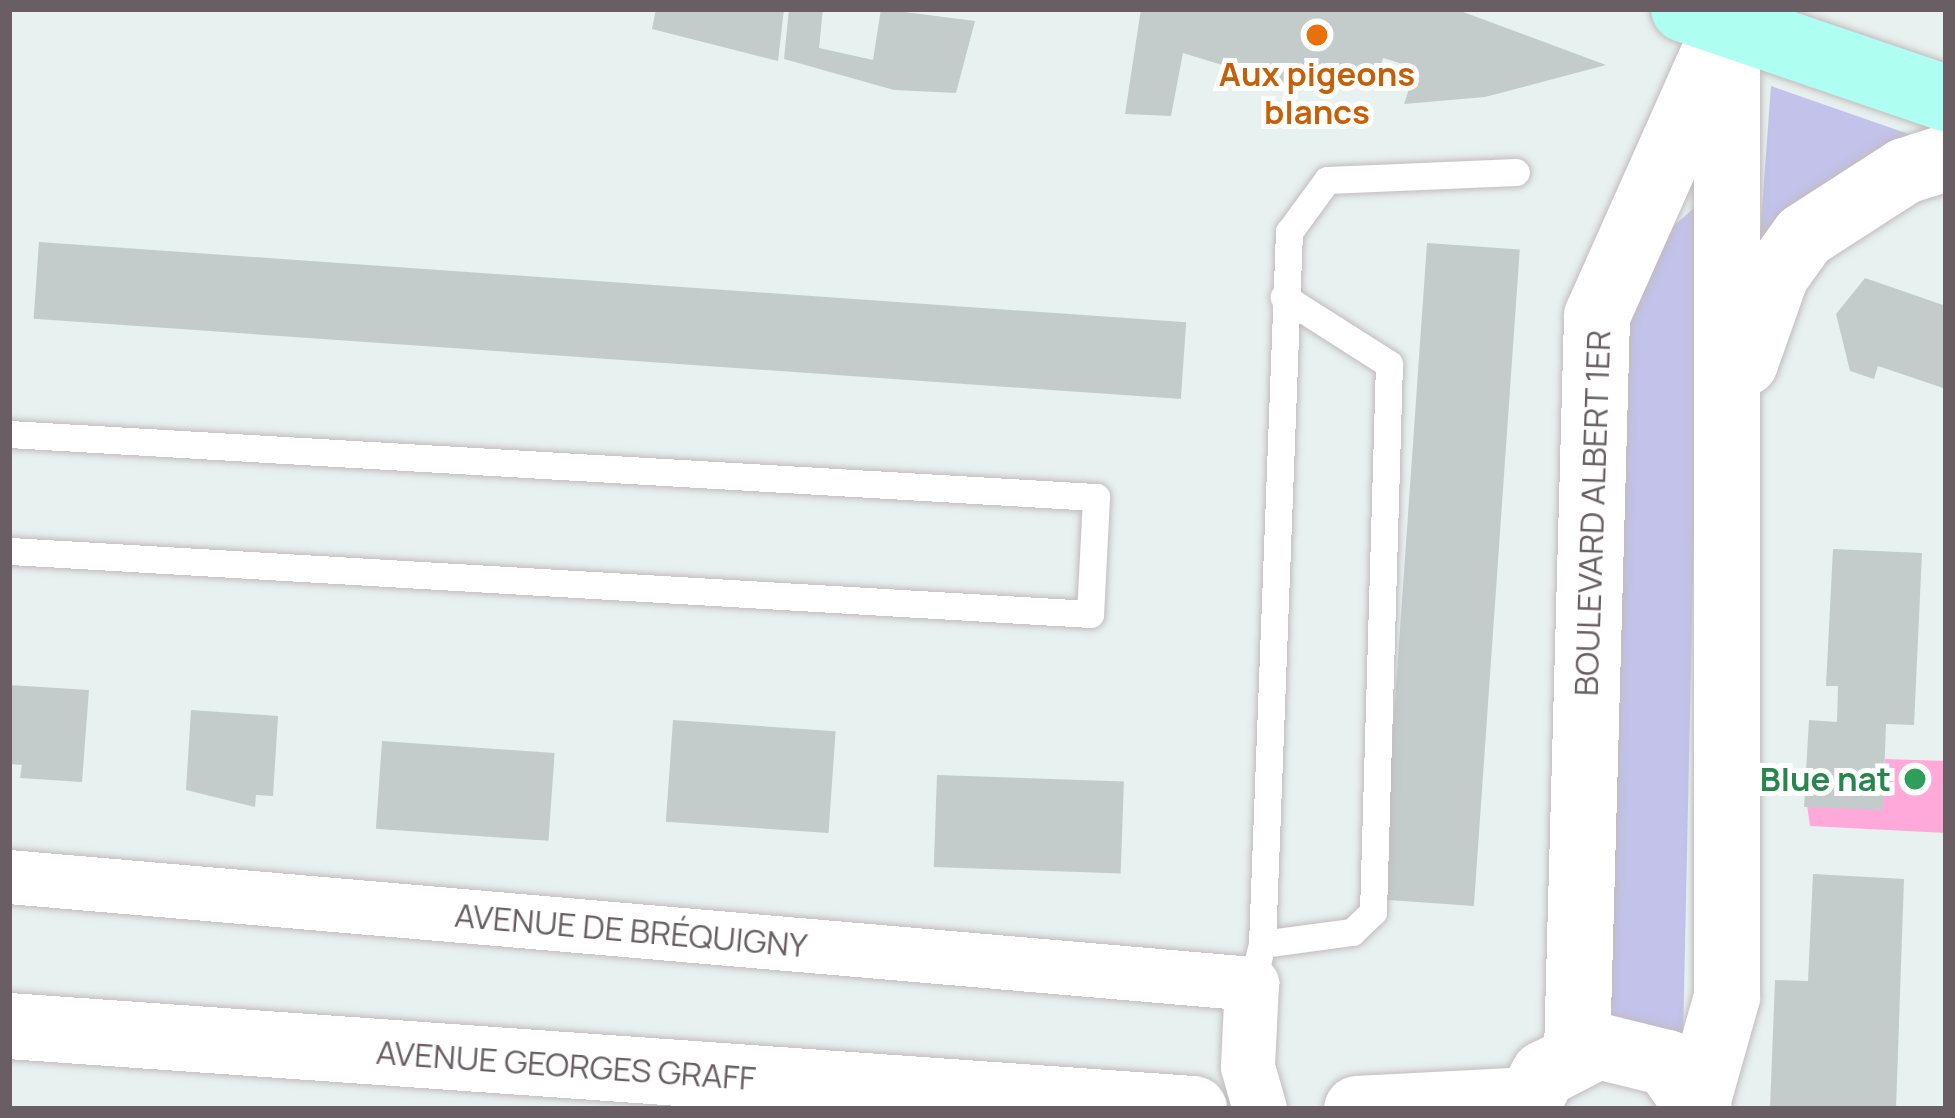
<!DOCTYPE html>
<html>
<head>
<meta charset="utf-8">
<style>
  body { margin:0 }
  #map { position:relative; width:1955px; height:1118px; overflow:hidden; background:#e7f1ef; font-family:Manrope,sans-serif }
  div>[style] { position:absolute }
  .green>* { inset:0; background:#c2c2ea }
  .water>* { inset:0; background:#ffa9db }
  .building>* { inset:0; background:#c3ccca; transform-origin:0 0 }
  .roads { filter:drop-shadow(0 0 3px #c3bbbe) drop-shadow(0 0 3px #c3bbbe) }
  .lane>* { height:27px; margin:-13.5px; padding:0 13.5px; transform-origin:13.5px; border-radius:13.5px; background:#fff }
  .street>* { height:54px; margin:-27px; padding:0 27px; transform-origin:27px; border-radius:27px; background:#fff }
  .secondary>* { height:66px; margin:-33px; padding:0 33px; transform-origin:33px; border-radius:33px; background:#fff }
  .primary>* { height:66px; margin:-33px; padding:0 33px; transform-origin:33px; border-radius:33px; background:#aefff1 }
  .dots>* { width:33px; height:33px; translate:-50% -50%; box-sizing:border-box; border:6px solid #fff; border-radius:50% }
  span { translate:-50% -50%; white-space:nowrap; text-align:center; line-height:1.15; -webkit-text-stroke:10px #fff; paint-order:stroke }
  .food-label { font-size:33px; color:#c56008; font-weight:700 }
  .street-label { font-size:33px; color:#685e63 }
  .leisure-label { font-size:33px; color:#27864d; font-weight:700 }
  .right { translate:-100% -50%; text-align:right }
  .frame { position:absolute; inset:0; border:12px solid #685e63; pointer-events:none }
</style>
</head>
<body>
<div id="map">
  <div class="green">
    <div style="clip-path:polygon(1771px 86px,1920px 138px,1777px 239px,1760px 235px)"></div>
    <div style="clip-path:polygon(1701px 202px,1683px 1039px,1606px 1026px,1626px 321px,1670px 229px)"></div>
  </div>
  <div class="water">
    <div style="clip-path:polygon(1885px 759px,1946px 761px,1946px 833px,1810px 826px,1806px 798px,1882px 810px)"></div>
  </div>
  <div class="building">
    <div style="clip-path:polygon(656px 9px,784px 9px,778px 61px,652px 29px)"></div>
    <div style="clip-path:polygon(789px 9px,823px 9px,819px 48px,873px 60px,881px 9px,975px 21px,956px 93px,894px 90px,784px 59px)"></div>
    <div style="clip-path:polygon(1141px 9px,1455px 9px,1606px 65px,1485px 97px,1404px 104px,1416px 68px,1383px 58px,1374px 88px,1299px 71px,1294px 87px,1183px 53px,1171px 116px,1125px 114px)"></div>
    <div style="left:39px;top:242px;width:1150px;height:77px;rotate:4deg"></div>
    <div style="left:1427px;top:243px;width:93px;height:658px;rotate:4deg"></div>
    <div style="clip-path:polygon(1865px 278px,1946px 306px,1943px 388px,1878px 366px,1874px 379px,1850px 371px,1836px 314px)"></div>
    <div style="clip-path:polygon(1833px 549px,1922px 553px,1914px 725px,1886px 724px,1883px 810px,1804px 807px,1809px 720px,1837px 722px,1838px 686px,1826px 686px)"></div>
    <div style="clip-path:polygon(9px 685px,89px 690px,82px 782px,20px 778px,22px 765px,9px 764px)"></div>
    <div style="clip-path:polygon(191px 710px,278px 716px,273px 796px,256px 795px,255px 807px,186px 790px)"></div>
    <div style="left:673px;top:720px;width:163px;height:102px;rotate:4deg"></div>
    <div style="left:382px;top:741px;width:173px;height:88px;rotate:4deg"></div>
    <div style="left:937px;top:775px;width:187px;height:92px;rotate:2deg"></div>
    <div style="clip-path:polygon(1813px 874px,1904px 879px,1896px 1109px,1770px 1109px,1775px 980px,1808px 981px)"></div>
  </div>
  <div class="roads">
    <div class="lane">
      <div style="left:9px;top:434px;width:1089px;rotate:3.32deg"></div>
      <div style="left:1096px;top:497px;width:117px;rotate:92.9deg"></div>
      <div style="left:1090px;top:614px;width:1083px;rotate:-176.66deg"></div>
      <div style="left:1262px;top:944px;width:91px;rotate:-7.6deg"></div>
      <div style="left:1352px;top:932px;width:29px;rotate:-44deg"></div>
      <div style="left:1373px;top:912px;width:548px;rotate:-88.33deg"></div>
      <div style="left:1389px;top:364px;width:125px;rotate:-147.5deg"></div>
      <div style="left:1252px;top:984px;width:41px;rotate:-76deg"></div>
      <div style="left:1262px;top:944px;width:713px;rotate:-87.83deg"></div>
      <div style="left:1289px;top:232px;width:64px;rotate:-53.8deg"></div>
      <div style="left:1327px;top:180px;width:189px;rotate:-2.4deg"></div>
    </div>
    <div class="street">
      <div style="left:9px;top:877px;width:1248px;rotate:4.92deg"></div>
      <div style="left:1252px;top:984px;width:83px;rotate:92.8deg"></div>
      <div style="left:1248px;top:1067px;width:44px;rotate:74.1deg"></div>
    </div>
    <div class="secondary">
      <div style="left:1745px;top:363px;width:93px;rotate:-70.6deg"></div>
      <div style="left:1776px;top:275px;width:48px;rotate:-54.3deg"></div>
      <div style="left:1804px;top:236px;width:120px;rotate:-32.8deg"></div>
      <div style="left:1905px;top:171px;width:43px;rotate:-17.6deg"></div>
      <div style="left:9px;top:1026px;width:1188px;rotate:4.01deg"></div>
      <div style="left:1577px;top:1052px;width:736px;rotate:-88.44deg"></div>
      <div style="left:1597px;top:316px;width:298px;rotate:-66deg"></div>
      <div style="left:1697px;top:1103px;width:110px;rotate:-74.2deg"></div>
      <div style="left:1727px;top:997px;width:988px;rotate:-90deg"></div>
      <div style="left:1357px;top:1109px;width:170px;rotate:-3deg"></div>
      <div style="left:1525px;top:1109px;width:40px;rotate:-62deg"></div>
      <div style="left:1544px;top:1074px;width:61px;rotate:-27.4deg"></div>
      <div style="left:1598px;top:1046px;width:71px;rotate:13.8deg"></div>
      <div style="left:1667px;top:1063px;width:56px;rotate:55.2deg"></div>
    </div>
    <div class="primary">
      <div style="left:1684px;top:9px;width:277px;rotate:18.8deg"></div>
    </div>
  </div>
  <div class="dots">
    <div style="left:1317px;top:35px;background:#e8710a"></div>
    <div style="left:1915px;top:779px;background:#2e9e5b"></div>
  </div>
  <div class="food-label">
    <span style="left:1317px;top:93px">Aux pigeons<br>blancs</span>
  </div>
  <div class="street-label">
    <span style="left:1592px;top:513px;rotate:-88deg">BOULEVARD ALBERT 1ER</span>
    <span style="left:631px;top:930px;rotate:5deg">AVENUE DE BRÉQUIGNY</span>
    <span style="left:566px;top:1065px;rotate:4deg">AVENUE GEORGES GRAFF</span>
  </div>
  <div class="leisure-label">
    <span class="right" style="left:1891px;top:779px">Blue nat</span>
  </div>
  <div class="frame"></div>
</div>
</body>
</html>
